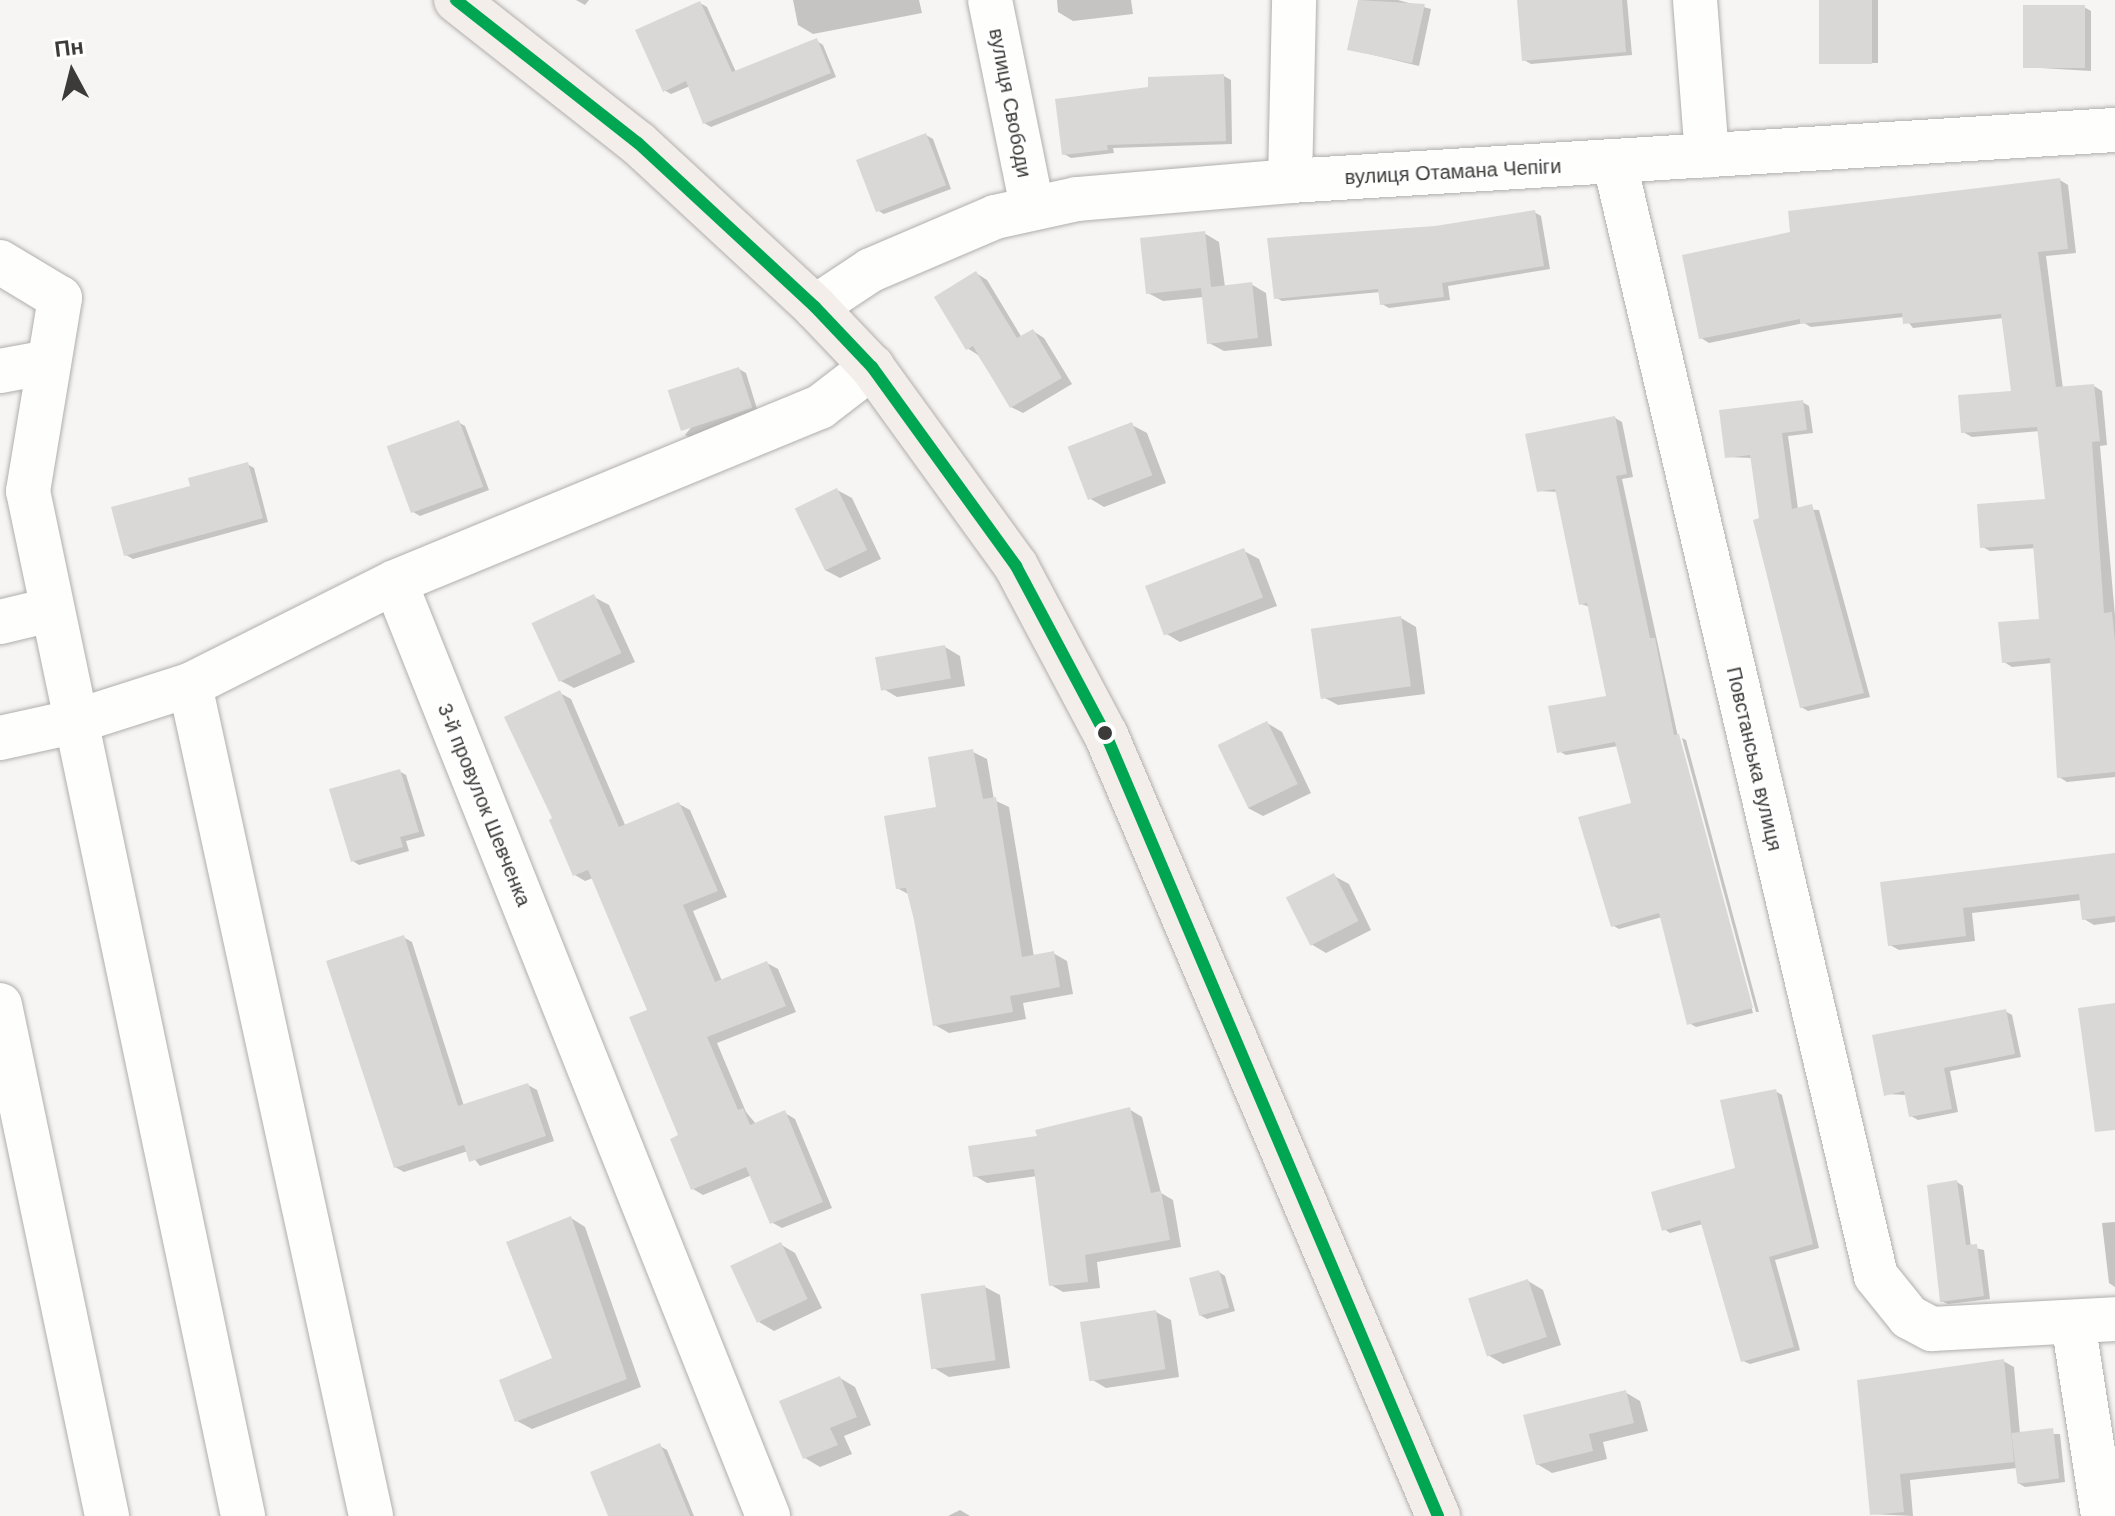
<!DOCTYPE html>
<html>
<head>
<meta charset="utf-8">
<style>
  body { margin:0 }
  #map { position:relative; width:2115px; height:1516px; overflow:hidden; background:#f7f5f3; font-family:Arial,sans-serif }
  div>[style] { position:absolute }
  .shadow>* { inset:0; background:#0003; transform-origin:0 0 }
  .building>* { inset:0; background:#dad8d7; transform-origin:0 0 }
  .roads { filter:drop-shadow(0 0 2px #b0afae) drop-shadow(0 0 2px #b0afae) }
  .minor>* { height:44px; margin:-22px; padding:0 22px; transform-origin:22px; border-radius:22px; background:#fefefd }
  .major>* { height:44px; margin:-22px; padding:0 22px; transform-origin:22px; border-radius:22px; background:#f4eeea }
  .bus-1>* { height:12px; margin:-6px; padding:0 6px; transform-origin:6px; border-radius:6px; background:#00a651 }
  .dots>* { width:22px; height:22px; translate:-50% -50%; box-sizing:border-box; border:4px solid #fff; border-radius:50% }
  span { translate:-50% -50%; white-space:nowrap; text-align:center; line-height:1.15; -webkit-text-stroke:7px #fff; paint-order:stroke }
  .street-label { font-size:20px; color:#3c3b3a }
  .north { position:absolute; left:32px; top:32px; width:80px; height:80px; -webkit-text-stroke:6px #fff; paint-order:stroke; rotate:353deg; font-size:22px; font-weight:700; line-height:32px; text-align:center; color:#3c3b3a }
  .north::after { content:''; display:block; margin:auto; width:28px; height:36px; background:#3c3b3a; clip-path:polygon(50% 0,100% 100%,50% 72%,0 100%) }
</style>
</head>
<body>
<div id="map">
  <div class="shadow">
    <div style="clip-path:polygon(576px 0,589px 0,585px 5px)"></div>
    <div style="clip-path:polygon(793px 0,919px 0,922px 13px,813px 34px,798px 25px)"></div>
    <div style="clip-path:polygon(1057px 0,1131px 0,1133px 14px,1073px 21px,1058px 12px)"></div>
    <div style="clip-path:polygon(1360px 0,1398px 0,1431px 9px,1419px 66px,1349px 49px)"></div>
    <div style="clip-path:polygon(1519px 0,1627px 0,1632px 55px,1531px 64px,1524px 60px)"></div>
    <div style="left:1821px;top:0;width:57px;height:63px"></div>
    <div style="clip-path:polygon(700px 3px,707px 7px,736px 72px,817px 41px,823px 45px,836px 77px,711px 127px,704px 123px,690px 86px,671px 94px,664px 90px)"></div>
    <div style="clip-path:polygon(2084px 7px,2091px 11px,2091px 71px,2025px 67px)"></div>
    <div style="clip-path:polygon(1224px 76px,1231px 80px,1232px 144px,1113px 148px,1114px 153px,1071px 158px,1064px 154px)"></div>
    <div style="clip-path:polygon(926px 135px,933px 139px,951px 189px,884px 214px,877px 210px)"></div>
    <div style="clip-path:polygon(2060px 180px,2068px 185px,2076px 253px,2046px 256px,2063px 389px,2094px 386px,2102px 391px,2107px 445px,2100px 446px,2115px 616px,2115px 777px,2067px 782px,2059px 777px,2052px 663px,2012px 667px,2004px 662px,2041px 621px,2036px 548px,1990px 551px,1981px 546px,2047px 501px,2040px 431px,1972px 437px,1963px 432px,2013px 393px,2004px 318px,1913px 328px,1904px 317px,1811px 327px,1804px 323px,1709px 343px,1701px 338px)"></div>
    <div style="clip-path:polygon(1534px 212px,1541px 216px,1550px 269px,1448px 286px,1450px 300px,1389px 308px,1382px 304px,1381px 292px,1282px 301px,1275px 297px,1435px 228px)"></div>
    <div style="clip-path:polygon(1204px 233px,1219px 242px,1225px 287px,1251px 284px,1266px 293px,1272px 346px,1224px 351px,1209px 343px,1204px 297px,1163px 301px,1148px 293px)"></div>
    <div style="clip-path:polygon(976px 273px,987px 280px,1022px 338px,1033px 331px,1044px 338px,1072px 384px,1023px 413px,1011px 407px,978px 355px,967px 348px)"></div>
    <div style="clip-path:polygon(739px 369px,746px 373px,758px 412px,692px 439px,685px 435px)"></div>
    <div style="clip-path:polygon(1802px 402px,1809px 406px,1813px 433px,1788px 436px,1798px 509px,1819px 510px,1870px 697px,1808px 711px,1801px 707px,1752px 458px,1727px 457px)"></div>
    <div style="clip-path:polygon(1615px 418px,1622px 422px,1633px 477px,1622px 479px,1678px 737px,1753px 1013px,1696px 1027px,1689px 1023px,1662px 917px,1619px 929px,1612px 925px,1634px 804px,1618px 746px,1566px 755px,1559px 751px,1608px 697px,1590px 607px,1581px 604px,1558px 492px,1539px 491px)"></div>
    <div style="clip-path:polygon(458px 422px,465px 426px,489px 490px,420px 516px,413px 512px)"></div>
    <div style="clip-path:polygon(1132px 425px,1147px 433px,1166px 483px,1104px 507px,1089px 498px)"></div>
    <div style="clip-path:polygon(247px 464px,254px 468px,268px 522px,133px 559px,126px 555px,192px 487px)"></div>
    <div style="clip-path:polygon(837px 490px,852px 498px,881px 559px,840px 578px,825px 570px)"></div>
    <div style="clip-path:polygon(1244px 551px,1259px 559px,1277px 606px,1180px 642px,1165px 633px)"></div>
    <div style="clip-path:polygon(594px 597px,609px 605px,635px 662px,574px 688px,559px 680px)"></div>
    <div style="clip-path:polygon(1401px 618px,1416px 627px,1425px 694px,1338px 705px,1323px 697px)"></div>
    <div style="clip-path:polygon(945px 647px,960px 656px,965px 686px,897px 697px,882px 688px)"></div>
    <div style="clip-path:polygon(560px 693px,571px 699px,626px 827px,679px 804px,690px 810px,727px 897px,693px 911px,722px 981px,767px 963px,778px 969px,796px 1012px,717px 1043px,746px 1112px,756px 1124px,785px 1113px,795px 1119px,832px 1208px,782px 1228px,771px 1222px,752px 1175px,703px 1195px,693px 1189px,650px 1011px,593px 878px,585px 881px,575px 875px,555px 819px)"></div>
    <div style="clip-path:polygon(1267px 723px,1282px 732px,1311px 793px,1263px 816px,1248px 808px)"></div>
    <div style="clip-path:polygon(1682px 738px,1686px 740px,1759px 1012px,1756px 1012px)"></div>
    <div style="clip-path:polygon(973px 752px,987px 759px,994px 800px,1009px 807px,1034px 957px,1053px 953px,1067px 961px,1073px 994px,1023px 1003px,1026px 1019px,949px 1033px,935px 1025px,910px 895px,897px 888px)"></div>
    <div style="clip-path:polygon(399px 771px,406px 775px,425px 836px,406px 841px,409px 851px,359px 865px,353px 861px)"></div>
    <div style="clip-path:polygon(2115px 855px,2115px 922px,2094px 925px,2084px 919px,2082px 900px,1972px 913px,1975px 941px,1899px 950px,1890px 945px,1882px 884px)"></div>
    <div style="clip-path:polygon(1334px 876px,1349px 884px,1371px 930px,1326px 953px,1311px 944px)"></div>
    <div style="clip-path:polygon(403px 937px,412px 942px,464px 1106px,528px 1085px,537px 1090px,554px 1141px,480px 1166px,468px 1151px,404px 1172px,395px 1167px)"></div>
    <div style="clip-path:polygon(2005px 1011px,2012px 1015px,2021px 1057px,1950px 1071px,1958px 1112px,1918px 1120px,1911px 1116px,1907px 1095px,1886px 1094px)"></div>
    <div style="clip-path:polygon(1775px 1091px,1782px 1095px,1819px 1248px,1775px 1260px,1800px 1350px,1750px 1364px,1743px 1361px,1703px 1224px,1670px 1233px,1664px 1229px,1737px 1170px)"></div>
    <div style="clip-path:polygon(1129px 1109px,1142px 1117px,1161px 1193px,1173px 1200px,1181px 1247px,1097px 1262px,1100px 1288px,1063px 1292px,1051px 1285px,1037px 1176px,987px 1183px,975px 1176px,1039px 1138px)"></div>
    <div style="clip-path:polygon(1957px 1182px,1963px 1186px,1971px 1247px,1984px 1250px,1990px 1299px,1948px 1304px,1941px 1301px)"></div>
    <div style="clip-path:polygon(571px 1218px,585px 1227px,641px 1387px,532px 1429px,517px 1421px,555px 1360px)"></div>
    <div style="clip-path:polygon(2115px 1222px,2115px 1287px,2109px 1283px,2102px 1223px)"></div>
    <div style="clip-path:polygon(780px 1244px,795px 1253px,822px 1308px,774px 1331px,759px 1322px)"></div>
    <div style="clip-path:polygon(1219px 1272px,1225px 1276px,1235px 1311px,1207px 1319px,1200px 1315px)"></div>
    <div style="clip-path:polygon(1528px 1281px,1543px 1290px,1561px 1345px,1503px 1364px,1488px 1355px)"></div>
    <div style="clip-path:polygon(985px 1287px,1000px 1295px,1010px 1368px,949px 1377px,934px 1368px)"></div>
    <div style="clip-path:polygon(1156px 1312px,1171px 1320px,1179px 1377px,1106px 1388px,1091px 1379px)"></div>
    <div style="clip-path:polygon(2003px 1361px,2014px 1367px,2020px 1434px,2060px 1434px,2065px 1482px,2025px 1487px,2018px 1483px,2017px 1468px,1910px 1480px,1913px 1516px,1872px 1514px,1859px 1382px)"></div>
    <div style="clip-path:polygon(840px 1378px,855px 1387px,871px 1425px,844px 1436px,852px 1454px,820px 1467px,805px 1458px)"></div>
    <div style="clip-path:polygon(1625px 1392px,1640px 1401px,1648px 1431px,1603px 1442px,1607px 1459px,1552px 1473px,1537px 1464px)"></div>
    <div style="clip-path:polygon(660px 1446px,667px 1450px,694px 1516px,610px 1516px)"></div>
    <div style="clip-path:polygon(960px 1510px,970px 1516px,948px 1516px)"></div>
  </div>
  <div class="building">
    <div style="clip-path:polygon(1358px 0,1425px 4px,1412px 63px,1347px 50px)"></div>
    <div style="clip-path:polygon(1517px 0,1622px 0,1626px 52px,1522px 61px)"></div>
    <div style="left:1819px;top:0;width:53px;height:64px"></div>
    <div style="clip-path:polygon(700px 1px,732px 72px,817px 38px,831px 73px,703px 124px,686px 81px,663px 92px,635px 30px)"></div>
    <div style="left:2023px;top:5px;width:62px;height:63px"></div>
    <div style="clip-path:polygon(1224px 74px,1226px 141px,1107px 145px,1108px 150px,1062px 155px,1055px 99px,1148px 87px,1148px 77px)"></div>
    <div style="left:926px;top:133px;width:56px;height:75px;rotate:69deg"></div>
    <div style="clip-path:polygon(2060px 178px,2068px 249px,2038px 252px,2056px 387px,2094px 384px,2100px 441px,2092px 442px,2104px 613px,2112px 612px,2115px 641px,2115px 772px,2057px 778px,2050px 658px,2002px 663px,1998px 622px,2039px 619px,2033px 544px,1980px 548px,1977px 504px,2045px 499px,2037px 427px,1961px 433px,1958px 395px,2011px 391px,2001px 314px,1903px 324px,1902px 313px,1800px 324px,1800px 319px,1699px 339px,1682px 255px,1790px 232px,1788px 211px)"></div>
    <div style="clip-path:polygon(1535px 210px,1544px 266px,1442px 283px,1444px 297px,1380px 305px,1378px 289px,1274px 299px,1267px 238px,1435px 226px)"></div>
    <div style="clip-path:polygon(1205px 231px,1211px 287px,1252px 282px,1258px 338px,1207px 344px,1201px 288px,1146px 294px,1140px 238px)"></div>
    <div style="clip-path:polygon(976px 271px,1017px 338px,1033px 329px,1062px 378px,1010px 408px,973px 346px,966px 350px,934px 297px)"></div>
    <div style="left:739px;top:367px;width:43px;height:75px;rotate:72deg"></div>
    <div style="clip-path:polygon(1803px 400px,1807px 430px,1782px 433px,1792px 509px,1812px 504px,1864px 693px,1800px 708px,1753px 520px,1759px 518px,1750px 455px,1725px 458px,1719px 410px)"></div>
    <div style="clip-path:polygon(1615px 416px,1627px 474px,1616px 476px,1650px 638px,1655px 638px,1674px 735px,1679px 734px,1753px 1008px,1687px 1025px,1659px 913px,1611px 927px,1578px 817px,1631px 803px,1615px 742px,1557px 753px,1548px 706px,1606px 696px,1587px 603px,1579px 605px,1555px 489px,1537px 492px,1525px 434px)"></div>
    <div style="left:459px;top:420px;width:71px;height:77px;rotate:70deg"></div>
    <div style="left:1132px;top:422px;width:57px;height:69px;rotate:69deg"></div>
    <div style="clip-path:polygon(248px 462px,263px 518px,124px 556px,111px 507px,190px 486px,188px 478px)"></div>
    <div style="left:837px;top:488px;width:69px;height:47px;rotate:64deg"></div>
    <div style="left:1244px;top:548px;width:53px;height:106px;rotate:69deg"></div>
    <div style="left:594px;top:594px;width:65px;height:69px;rotate:65deg"></div>
    <div style="left:1401px;top:616px;width:71px;height:91px;rotate:82deg"></div>
    <div style="left:945px;top:645px;width:34px;height:71px;rotate:80deg"></div>
    <div style="clip-path:polygon(560px 690px,619px 827px,679px 802px,718px 891px,683px 905px,715px 982px,767px 961px,786px 1006px,707px 1037px,738px 1110px,743px 1108px,750px 1125px,785px 1110px,823px 1202px,770px 1224px,746px 1167px,691px 1190px,670px 1139px,678px 1135px,629px 1017px,647px 1010px,588px 870px,573px 876px,549px 820px,552px 818px,504px 717px)"></div>
    <div style="left:1267px;top:721px;width:70px;height:55px;rotate:64deg"></div>
    <div style="clip-path:polygon(973px 749px,983px 799px,996px 797px,1022px 957px,1054px 951px,1060px 987px,1010px 996px,1013px 1012px,933px 1026px,914px 920px,906px 888px,896px 889px,884px 816px,936px 807px,928px 757px)"></div>
    <div style="clip-path:polygon(400px 769px,419px 832px,400px 837px,403px 847px,351px 862px,329px 789px)"></div>
    <div style="clip-path:polygon(2115px 853px,2115px 916px,2082px 920px,2079px 894px,1963px 908px,1966px 936px,1888px 946px,1880px 882px)"></div>
    <div style="left:1334px;top:873px;width:54px;height:54px;rotate:63deg"></div>
    <div style="clip-path:polygon(404px 935px,458px 1106px,528px 1083px,546px 1136px,469px 1162px,464px 1145px,394px 1168px,326px 961px)"></div>
    <div style="clip-path:polygon(2115px 1003px,2115px 1130px,2095px 1132px,2078px 1008px)"></div>
    <div style="clip-path:polygon(2006px 1009px,2015px 1054px,1944px 1068px,1952px 1109px,1909px 1117px,1904px 1091px,1884px 1096px,1872px 1035px)"></div>
    <div style="clip-path:polygon(1776px 1089px,1813px 1244px,1769px 1257px,1794px 1347px,1741px 1362px,1700px 1220px,1662px 1231px,1651px 1192px,1735px 1168px,1720px 1100px)"></div>
    <div style="clip-path:polygon(1130px 1107px,1151px 1193px,1161px 1191px,1170px 1240px,1085px 1255px,1088px 1282px,1049px 1286px,1034px 1169px,973px 1177px,968px 1146px,1037px 1136px,1035px 1130px)"></div>
    <div style="clip-path:polygon(1957px 1180px,1966px 1245px,1977px 1244px,1984px 1296px,1940px 1302px,1927px 1185px)"></div>
    <div style="clip-path:polygon(571px 1216px,627px 1379px,515px 1422px,499px 1380px,552px 1358px,506px 1242px)"></div>
    <div style="left:781px;top:1242px;width:63px;height:56px;rotate:65deg"></div>
    <div style="left:1219px;top:1270px;width:39px;height:31px;rotate:75deg"></div>
    <div style="left:1528px;top:1279px;width:61px;height:63px;rotate:72deg"></div>
    <div style="left:985px;top:1285px;width:76px;height:65px;rotate:82deg"></div>
    <div style="left:1156px;top:1310px;width:60px;height:77px;rotate:81deg"></div>
    <div style="clip-path:polygon(2004px 1359px,2014px 1462px,1900px 1474px,1904px 1512px,1870px 1515px,1857px 1380px)"></div>
    <div style="clip-path:polygon(840px 1376px,857px 1417px,830px 1428px,838px 1445px,803px 1459px,779px 1401px)"></div>
    <div style="clip-path:polygon(1626px 1390px,1634px 1423px,1589px 1434px,1593px 1451px,1536px 1465px,1523px 1415px)"></div>
    <div style="left:2053px;top:1428px;width:51px;height:42px;rotate:83deg"></div>
    <div style="clip-path:polygon(660px 1443px,690px 1516px,608px 1516px,590px 1472px)"></div>
  </div>
  <div class="roads">
    <div class="minor">
      <div style="left:990px;top:0;width:210px;rotate:78.5deg"></div>
      <div style="left:1695px;top:0;width:156px;rotate:85.6deg"></div>
      <div style="left:1615px;top:164px;width:1142px;rotate:76.79deg"></div>
      <div style="left:1876px;top:1276px;width:53px;rotate:51.2deg"></div>
      <div style="left:1909px;top:1317px;width:26px;rotate:28deg"></div>
      <div style="left:1932px;top:1329px;width:183px;rotate:-3.1deg"></div>
      <div style="left:1290px;top:181px;width:181px;rotate:-88.7deg"></div>
      <div style="left:0;top:262px;width:70px;rotate:31deg"></div>
      <div style="left:60px;top:298px;width:196px;rotate:99.4deg"></div>
      <div style="left:28px;top:491px;width:1047px;rotate:78.15deg"></div>
      <div style="left:815px;top:307px;width:67px;rotate:-33.5deg"></div>
      <div style="left:871px;top:270px;width:135px;rotate:-23.1deg"></div>
      <div style="left:995px;top:217px;width:84px;rotate:-12.4deg"></div>
      <div style="left:1077px;top:199px;width:214px;rotate:-4.8deg"></div>
      <div style="left:1290px;top:181px;width:827px;rotate:-3.54deg"></div>
      <div style="left:0;top:371px;width:50px;rotate:-10.4deg"></div>
      <div style="left:395px;top:582px;width:1006px;rotate:68.23deg"></div>
      <div style="left:0;top:622px;width:51px;rotate:-13.5deg"></div>
      <div style="left:190px;top:685px;width:850px;rotate:77.71deg"></div>
      <div style="left:0;top:738px;width:79px;rotate:-12.4deg"></div>
      <div style="left:77px;top:721px;width:119px;rotate:-17.7deg"></div>
      <div style="left:190px;top:685px;width:229px;rotate:-26.7deg"></div>
      <div style="left:395px;top:582px;width:460px;rotate:-22.4deg"></div>
      <div style="left:820px;top:407px;width:66px;rotate:-37.6deg"></div>
      <div style="left:0;top:1005px;width:522px;rotate:78.17deg"></div>
      <div style="left:2073px;top:1322px;width:196px;rotate:81.2deg"></div>
    </div>
    <div class="major">
      <div style="left:456px;top:0;width:231px;rotate:38.2deg"></div>
      <div style="left:638px;top:143px;width:241px;rotate:42.8deg"></div>
      <div style="left:815px;top:307px;width:83px;rotate:46.5deg"></div>
      <div style="left:872px;top:367px;width:246px;rotate:54.1deg"></div>
      <div style="left:1016px;top:566px;width:191px;rotate:62deg"></div>
      <div style="left:1106px;top:735px;width:849px;rotate:66.97deg"></div>
    </div>
  </div>
  <div class="bus-1">
    <div style="left:456px;top:0;width:231px;rotate:38.2deg"></div>
    <div style="left:638px;top:143px;width:241px;rotate:42.8deg"></div>
    <div style="left:815px;top:307px;width:83px;rotate:46.5deg"></div>
    <div style="left:872px;top:367px;width:246px;rotate:54.1deg"></div>
    <div style="left:1016px;top:566px;width:191px;rotate:62deg"></div>
    <div style="left:1106px;top:735px;width:849px;rotate:66.97deg"></div>
  </div>
  <div class="dots">
    <div style="left:1105px;top:733px;background:#3c3b3a"></div>
  </div>
  <div class="street-label">
    <span style="left:1010px;top:103px;rotate:79deg">вулиця Свободи</span>
    <span style="left:1453px;top:172px;rotate:-3deg">вулиця Отамана Чепіги</span>
    <span style="left:1754px;top:759px;rotate:77deg">Повстанська вулиця</span>
    <span style="left:484px;top:805px;rotate:68deg">3-й провулок Шевченка</span>
  </div>
  <div class="north">Пн</div>
</div>
</body>
</html>
